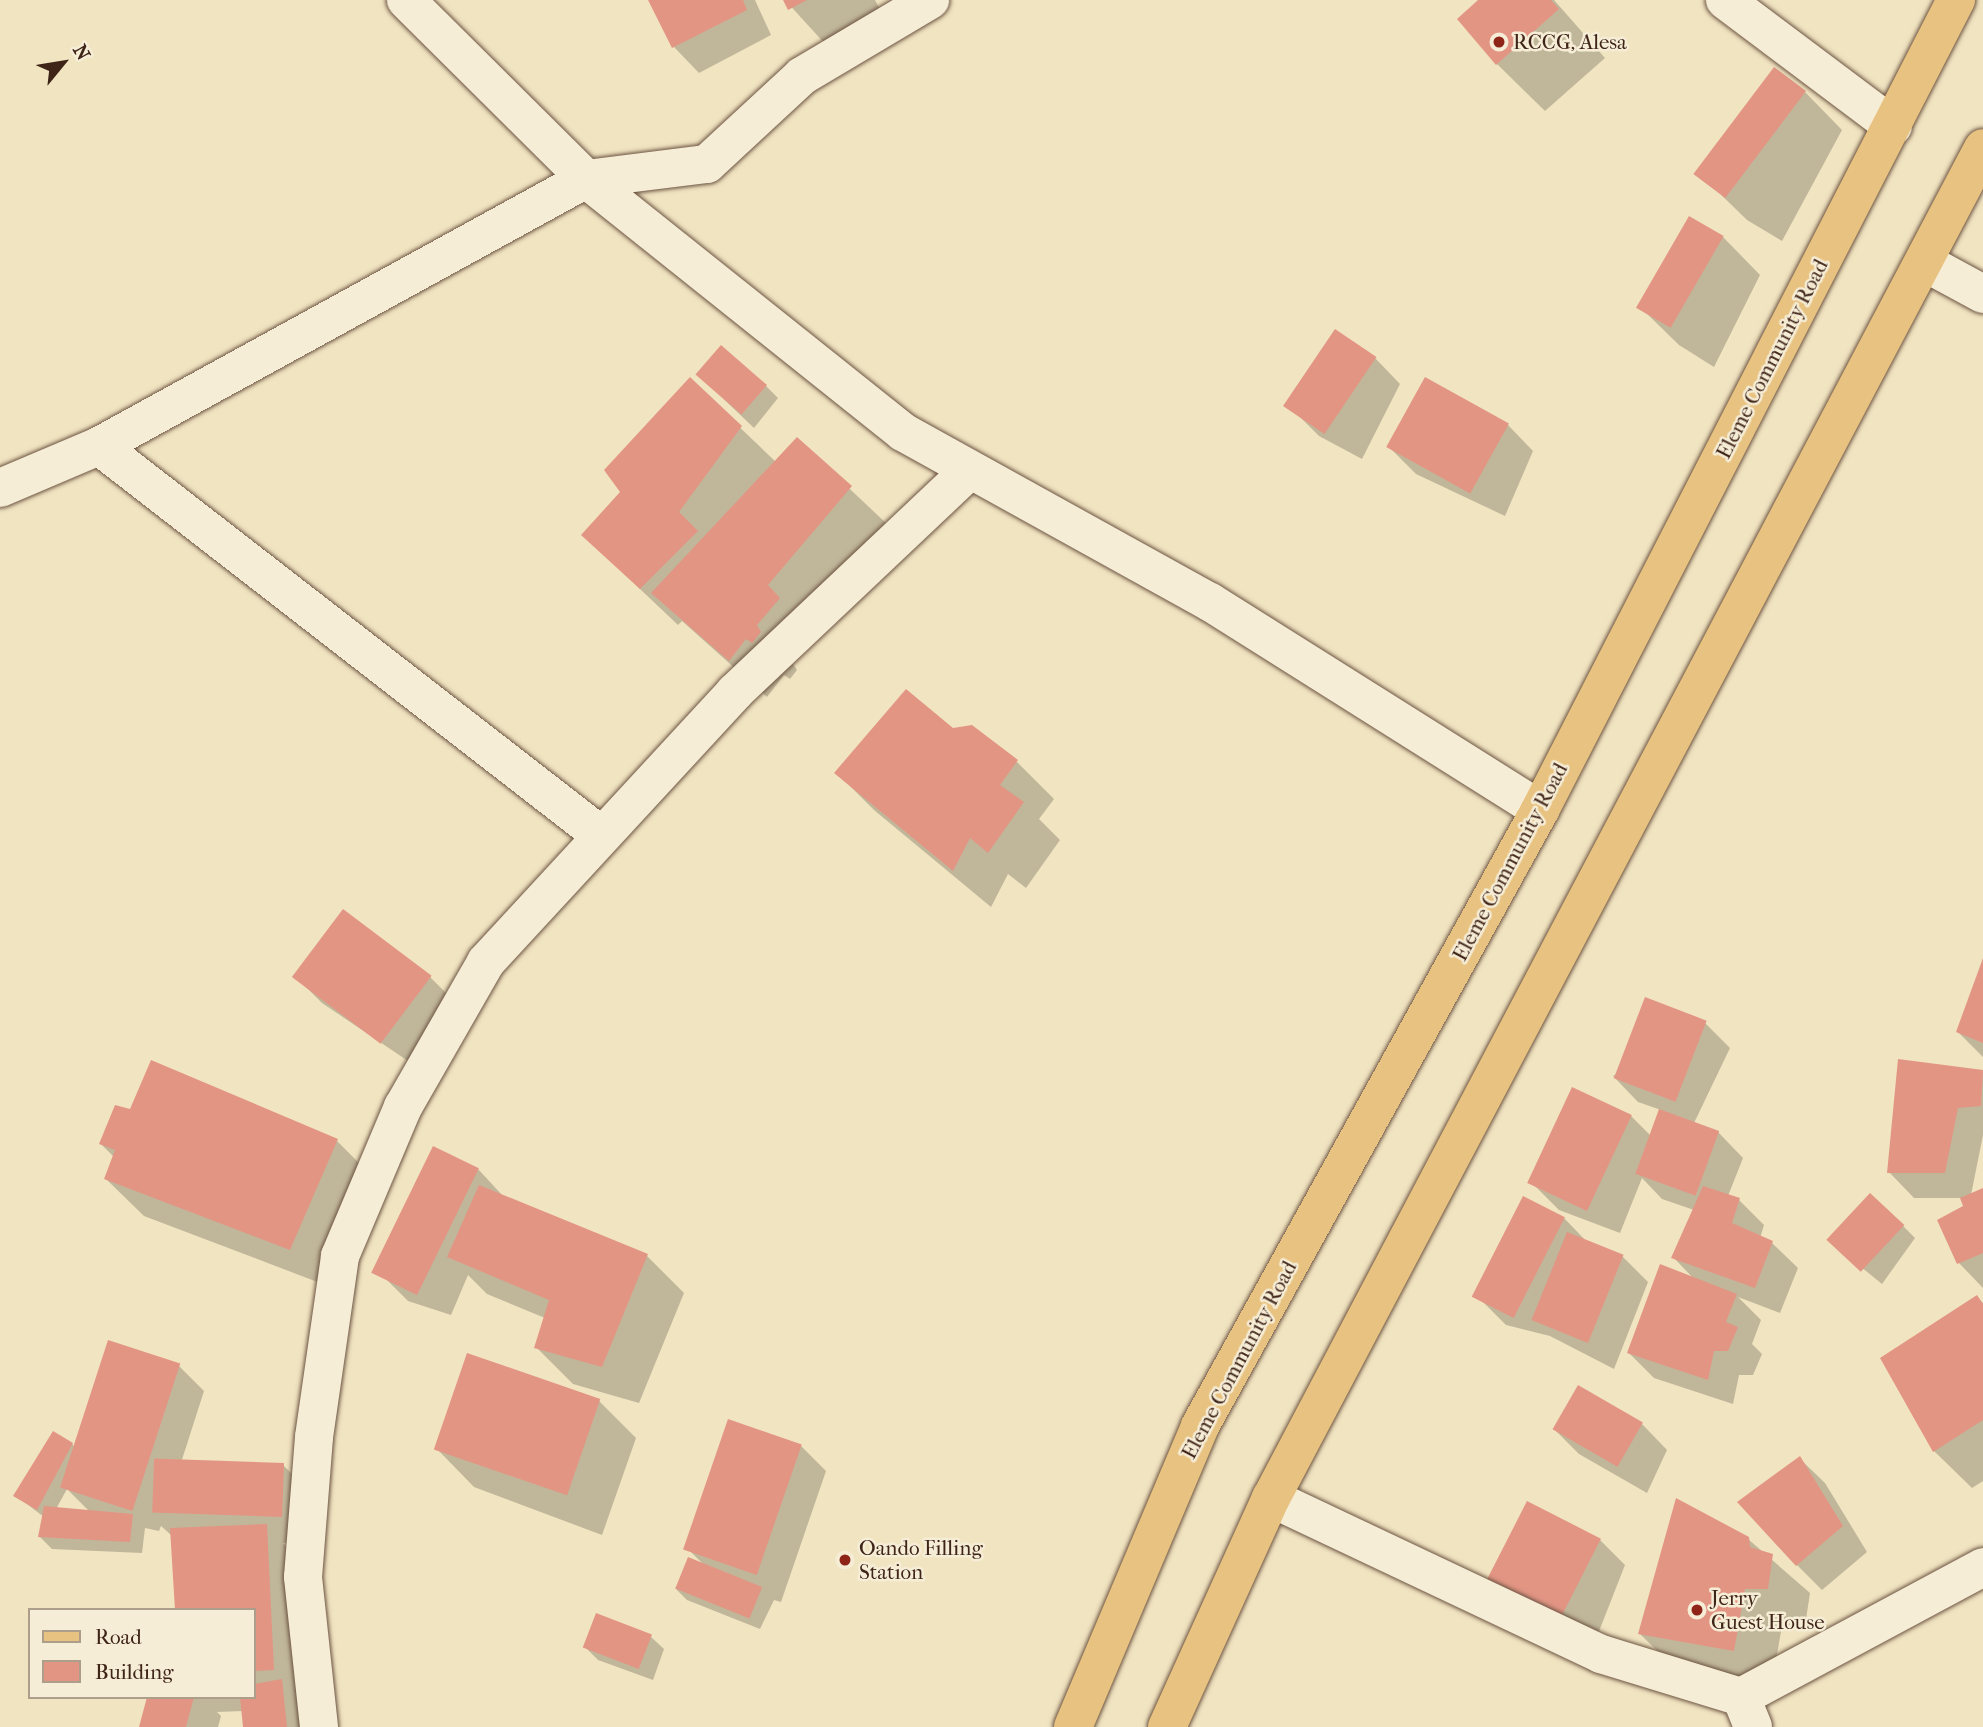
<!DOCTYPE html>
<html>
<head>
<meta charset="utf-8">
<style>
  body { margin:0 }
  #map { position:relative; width:1983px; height:1727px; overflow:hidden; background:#f1e4c1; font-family:"IM FELL French Canon",serif }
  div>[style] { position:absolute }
  .shadow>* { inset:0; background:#0003 }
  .building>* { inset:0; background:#e39584; transform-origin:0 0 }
  .roads { filter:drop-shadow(0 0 2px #6c5442) drop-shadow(0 0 2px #6c5442) }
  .street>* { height:38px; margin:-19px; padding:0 19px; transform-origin:19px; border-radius:19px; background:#f6edd7 }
  .primary>* { height:38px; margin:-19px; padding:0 19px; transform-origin:19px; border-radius:19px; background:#e8c280 }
  .dots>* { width:19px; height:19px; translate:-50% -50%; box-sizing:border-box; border:4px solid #f6edd7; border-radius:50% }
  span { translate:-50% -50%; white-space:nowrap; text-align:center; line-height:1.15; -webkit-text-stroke:5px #f6edd7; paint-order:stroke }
  .poi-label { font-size:21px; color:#3f2418 }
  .left { translate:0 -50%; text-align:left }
  .street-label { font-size:21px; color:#3f2418 }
  .legend { position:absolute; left:28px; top:1608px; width:228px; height:91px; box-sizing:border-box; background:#f6edd7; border:2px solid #ad9d8b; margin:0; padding:9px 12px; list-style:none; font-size:21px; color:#3f2418 }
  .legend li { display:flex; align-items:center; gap:14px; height:35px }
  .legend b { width:35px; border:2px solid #ad9d8b }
  .north { position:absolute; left:28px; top:28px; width:70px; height:70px; -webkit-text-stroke:5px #f6edd7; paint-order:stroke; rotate:60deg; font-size:19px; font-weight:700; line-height:28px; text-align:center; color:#3f2418 }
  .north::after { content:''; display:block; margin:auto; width:24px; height:32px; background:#3f2418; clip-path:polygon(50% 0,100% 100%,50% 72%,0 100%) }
</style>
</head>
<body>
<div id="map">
  <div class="shadow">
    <div style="clip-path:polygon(650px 0,755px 0,771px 35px,699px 73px,674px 47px)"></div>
    <div style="clip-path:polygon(785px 0,875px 0,884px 17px,827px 46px)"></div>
    <div style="clip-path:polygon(1481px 0,1554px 0,1605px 58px,1545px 111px,1497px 64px)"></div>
    <div style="clip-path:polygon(1805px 92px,1842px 130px,1782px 241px,1747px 220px,1709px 183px)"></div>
    <div style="clip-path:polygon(1723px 237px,1760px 275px,1714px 367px,1679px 345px,1641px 308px)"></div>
    <div style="clip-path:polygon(1375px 358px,1400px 384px,1362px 459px,1319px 436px,1294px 411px)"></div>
    <div style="clip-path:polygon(690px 380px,776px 462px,797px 439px,888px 525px,793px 664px,797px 670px,790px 679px,784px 675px,767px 697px,682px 621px,678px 625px,583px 535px,622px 492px)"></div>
    <div style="clip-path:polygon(766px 386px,778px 398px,754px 428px,711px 387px)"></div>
    <div style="clip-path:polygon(1508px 425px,1533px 451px,1505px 516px,1416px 474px,1391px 449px)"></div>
    <div style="clip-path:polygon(953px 730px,1017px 762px,1054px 799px,1039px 819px,1060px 840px,1026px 888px,1008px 874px,991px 907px,874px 810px,837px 773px)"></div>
    <div style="clip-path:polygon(1983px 963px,1983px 1057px,1958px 1032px)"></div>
    <div style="clip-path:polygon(296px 977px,430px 977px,455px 1002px,411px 1063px,322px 1003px)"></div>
    <div style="clip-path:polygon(1705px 1023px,1730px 1048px,1694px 1123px,1718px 1132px,1743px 1158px,1728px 1196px,1739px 1200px,1764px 1225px,1760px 1238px,1772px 1243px,1798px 1268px,1780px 1313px,1738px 1297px,1761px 1320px,1752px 1344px,1762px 1354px,1753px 1375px,1739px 1375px,1733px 1404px,1654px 1378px,1629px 1353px,1694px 1279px,1673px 1257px,1694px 1210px,1662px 1199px,1642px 1178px,1620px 1233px,1559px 1210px,1534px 1185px,1631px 1116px,1651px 1136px,1661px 1110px,1638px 1102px,1613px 1076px)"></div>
    <div style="clip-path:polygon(1900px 1061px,1983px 1072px,1983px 1135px,1971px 1195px,1983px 1190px,1983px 1288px,1959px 1263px,1965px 1207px,1962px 1198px,1914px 1198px,1889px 1172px)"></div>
    <div style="clip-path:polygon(131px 1111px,337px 1141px,374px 1178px,328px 1286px,144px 1216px,106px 1179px,114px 1157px,101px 1144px)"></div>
    <div style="clip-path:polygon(478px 1169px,503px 1196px,647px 1256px,684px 1293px,639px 1403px,573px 1384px,536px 1347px,545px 1318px,487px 1294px,468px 1275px,451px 1315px,408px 1301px,383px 1276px)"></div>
    <div style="clip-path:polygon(1564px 1218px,1588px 1243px,1623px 1257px,1648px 1282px,1614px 1369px,1550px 1336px,1506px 1325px,1481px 1300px)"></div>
    <div style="clip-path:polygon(1903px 1226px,1915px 1238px,1882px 1284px,1834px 1245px)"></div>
    <div style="clip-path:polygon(1977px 1297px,1983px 1303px,1983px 1481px,1972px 1488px,1934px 1451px,1883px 1358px)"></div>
    <div style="clip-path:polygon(evenodd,179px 1366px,204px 1391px,179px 1469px,283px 1465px,308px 1490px,306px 1541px,283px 1543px,303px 1564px,309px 1727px,245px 1727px,243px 1711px,217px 1712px,221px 1716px,218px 1727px,141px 1727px,149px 1697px,254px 1697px,254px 1610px,161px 1526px,159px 1531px,145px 1528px,142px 1553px,52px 1549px,40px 1537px,44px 1517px,15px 1495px,72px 1444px,77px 1449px,179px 1366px,67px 1489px,90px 1512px,56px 1509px,67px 1489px)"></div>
    <div style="clip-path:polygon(599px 1401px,636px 1438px,602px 1535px,474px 1487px,437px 1449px)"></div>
    <div style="clip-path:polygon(1642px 1424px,1667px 1450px,1647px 1493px,1579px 1454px,1554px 1429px)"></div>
    <div style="clip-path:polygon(801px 1446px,826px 1471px,781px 1602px,774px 1600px,760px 1629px,687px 1600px,675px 1588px,705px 1566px,689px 1550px)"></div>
    <div style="clip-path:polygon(1799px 1458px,1825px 1483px,1867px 1552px,1822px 1590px,1797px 1565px)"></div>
    <div style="clip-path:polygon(1748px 1539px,1810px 1593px,1805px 1626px,1782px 1626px,1771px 1688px,1678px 1671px,1640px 1634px)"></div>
    <div style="clip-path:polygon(1600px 1540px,1625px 1565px,1594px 1644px,1489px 1579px)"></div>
    <div style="clip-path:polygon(597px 1615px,651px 1637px,664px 1649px,653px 1680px,598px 1660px,585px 1647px)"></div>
  </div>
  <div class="building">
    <div style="clip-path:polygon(648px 0,743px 0,747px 10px,672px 48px)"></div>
    <div style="clip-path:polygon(783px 0,807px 0,788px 10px)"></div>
    <div style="clip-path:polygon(1478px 0,1551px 0,1559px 9px,1496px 65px,1457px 19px)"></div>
    <div style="left:1774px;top:67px;width:40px;height:134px;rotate:37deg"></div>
    <div style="left:1689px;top:216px;width:40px;height:106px;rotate:30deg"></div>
    <div style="left:1335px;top:329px;width:50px;height:93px;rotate:34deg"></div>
    <div style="left:721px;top:345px;width:61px;height:39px;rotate:41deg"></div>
    <div style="clip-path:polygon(690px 377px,742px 426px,679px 512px,698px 531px,640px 589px,581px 535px,620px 492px,604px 470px)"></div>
    <div style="left:1425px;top:377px;width:96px;height:80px;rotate:29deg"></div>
    <div style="clip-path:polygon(797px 437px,852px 486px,768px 585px,780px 598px,757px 625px,761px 632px,752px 643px,746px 639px,729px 661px,651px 593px)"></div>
    <div style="clip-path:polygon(906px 689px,953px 728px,972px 725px,1018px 760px,1000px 785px,1024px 802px,988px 853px,970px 838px,953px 871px,834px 773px)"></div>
    <div style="left:343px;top:909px;width:111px;height:85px;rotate:37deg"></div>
    <div style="clip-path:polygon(1983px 958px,1983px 1043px,1956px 1032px)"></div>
    <div style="left:1645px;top:997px;width:66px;height:87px;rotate:21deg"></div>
    <div style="clip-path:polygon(1898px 1059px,1983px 1070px,1981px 1106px,1958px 1108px,1945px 1173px,1887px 1173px)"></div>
    <div style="clip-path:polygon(151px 1060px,338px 1139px,290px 1250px,104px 1179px,115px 1150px,99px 1144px,115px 1105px,130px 1109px)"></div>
    <div style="left:1572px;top:1087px;width:66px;height:106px;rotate:25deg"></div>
    <div style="left:1659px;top:1109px;width:64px;height:69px;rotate:20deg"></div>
    <div style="left:433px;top:1146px;width:51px;height:141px;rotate:26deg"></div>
    <div style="clip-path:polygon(479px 1185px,648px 1254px,602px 1367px,534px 1348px,549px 1300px,447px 1257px)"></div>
    <div style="clip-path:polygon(1703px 1186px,1740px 1198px,1732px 1223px,1773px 1241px,1755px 1288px,1671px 1258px)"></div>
    <div style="clip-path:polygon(1983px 1188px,1983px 1253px,1957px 1264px,1937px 1220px,1963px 1206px,1960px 1198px)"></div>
    <div style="left:1870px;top:1193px;width:47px;height:64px;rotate:43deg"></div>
    <div style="left:1523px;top:1196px;width:47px;height:113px;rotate:27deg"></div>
    <div style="left:1567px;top:1232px;width:61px;height:95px;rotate:22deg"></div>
    <div style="clip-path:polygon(1660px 1264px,1737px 1294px,1726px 1322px,1738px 1327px,1728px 1351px,1714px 1351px,1708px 1380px,1627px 1353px)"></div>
    <div style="clip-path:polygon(1977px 1295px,1983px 1304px,1983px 1420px,1933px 1452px,1880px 1358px)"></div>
    <div style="left:108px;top:1340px;width:76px;height:155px;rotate:18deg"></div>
    <div style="left:467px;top:1353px;width:141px;height:102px;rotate:19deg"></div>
    <div style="left:1578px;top:1385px;width:75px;height:51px;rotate:30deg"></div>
    <div style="left:728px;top:1419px;width:78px;height:138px;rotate:19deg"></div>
    <div style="clip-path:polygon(53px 1431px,73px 1443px,37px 1510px,13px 1496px)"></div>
    <div style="clip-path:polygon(1800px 1456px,1843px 1526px,1796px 1566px,1737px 1502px)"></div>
    <div style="left:284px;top:1463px;width:54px;height:130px;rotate:92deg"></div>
    <div style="clip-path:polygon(1676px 1498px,1749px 1537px,1750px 1547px,1773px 1554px,1768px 1589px,1745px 1589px,1734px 1651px,1638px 1634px)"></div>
    <div style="left:1527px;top:1501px;width:83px;height:89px;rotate:27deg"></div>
    <div style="clip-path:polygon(44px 1506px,133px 1514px,130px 1542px,38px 1537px)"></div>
    <div style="clip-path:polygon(267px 1524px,274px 1670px,254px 1671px,254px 1610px,175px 1610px,170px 1528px)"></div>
    <div style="left:688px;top:1557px;width:80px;height:34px;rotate:22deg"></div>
    <div style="left:596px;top:1613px;width:60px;height:37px;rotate:21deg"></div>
    <div style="clip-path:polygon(282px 1679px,287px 1727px,243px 1727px,240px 1697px,254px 1697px,254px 1684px)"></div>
    <div style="clip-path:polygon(147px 1697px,194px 1697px,186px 1727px,139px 1727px)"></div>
  </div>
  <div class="roads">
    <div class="street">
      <div style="left:406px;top:0;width:254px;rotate:44.8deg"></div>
      <div style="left:586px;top:179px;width:406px;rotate:38.6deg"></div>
      <div style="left:903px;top:432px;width:351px;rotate:29deg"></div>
      <div style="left:1210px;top:602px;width:390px;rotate:32.2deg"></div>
      <div style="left:1725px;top:0;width:210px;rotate:36.9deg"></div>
      <div style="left:1926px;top:263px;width:65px;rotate:28.5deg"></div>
      <div style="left:99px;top:446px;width:636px;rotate:37.79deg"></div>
      <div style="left:0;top:488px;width:108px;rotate:-23deg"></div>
      <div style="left:99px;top:446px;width:555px;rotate:-28.73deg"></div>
      <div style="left:586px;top:179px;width:122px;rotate:-7.1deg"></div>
      <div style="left:707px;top:164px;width:129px;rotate:-42.8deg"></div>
      <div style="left:802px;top:76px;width:149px;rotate:-30.7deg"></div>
      <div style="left:1271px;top:1498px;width:365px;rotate:25.3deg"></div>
      <div style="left:1601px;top:1654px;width:146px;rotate:17.1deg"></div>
      <div style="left:1741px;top:1697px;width:275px;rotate:-28.2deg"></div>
      <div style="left:1741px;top:1697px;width:32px;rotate:68deg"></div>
      <div style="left:319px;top:1727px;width:151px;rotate:-96.1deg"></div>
      <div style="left:303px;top:1577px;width:140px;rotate:-85.5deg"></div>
      <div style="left:314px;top:1437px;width:183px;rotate:-81.8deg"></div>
      <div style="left:340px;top:1256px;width:162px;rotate:-67.1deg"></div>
      <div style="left:403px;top:1107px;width:167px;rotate:-60.2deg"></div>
      <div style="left:486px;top:962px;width:367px;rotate:-47.3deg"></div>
      <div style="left:735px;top:692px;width:322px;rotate:-43.4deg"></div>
    </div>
    <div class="primary">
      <div style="left:1073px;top:1727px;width:327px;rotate:-67.1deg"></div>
      <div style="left:1200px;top:1426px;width:704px;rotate:-61.1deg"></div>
      <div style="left:1540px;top:810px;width:911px;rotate:-62.82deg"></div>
      <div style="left:1167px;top:1727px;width:252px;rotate:-65.6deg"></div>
      <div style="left:1271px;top:1498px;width:1526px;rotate:-62.19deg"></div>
    </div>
  </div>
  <div class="dots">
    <div style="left:1499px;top:42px;background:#8f2418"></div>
    <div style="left:845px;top:1560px;background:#8f2418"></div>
    <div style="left:1697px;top:1610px;background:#8f2418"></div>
  </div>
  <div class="poi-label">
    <span class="left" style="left:1513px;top:42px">RCCG, Alesa</span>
    <span class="left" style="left:859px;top:1560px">Oando Filling<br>Station</span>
    <span class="left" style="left:1711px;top:1610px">Jerry<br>Guest House</span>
  </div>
  <div class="street-label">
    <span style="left:1772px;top:359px;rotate:-63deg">Eleme Community Road</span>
    <span style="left:1510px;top:862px;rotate:-62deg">Eleme Community Road</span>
    <span style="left:1239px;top:1360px;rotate:-62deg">Eleme Community Road</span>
  </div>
  <ul class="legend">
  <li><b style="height:9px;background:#e8c280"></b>Road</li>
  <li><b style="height:19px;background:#e39584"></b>Building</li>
  </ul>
  <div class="north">N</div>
</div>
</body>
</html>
